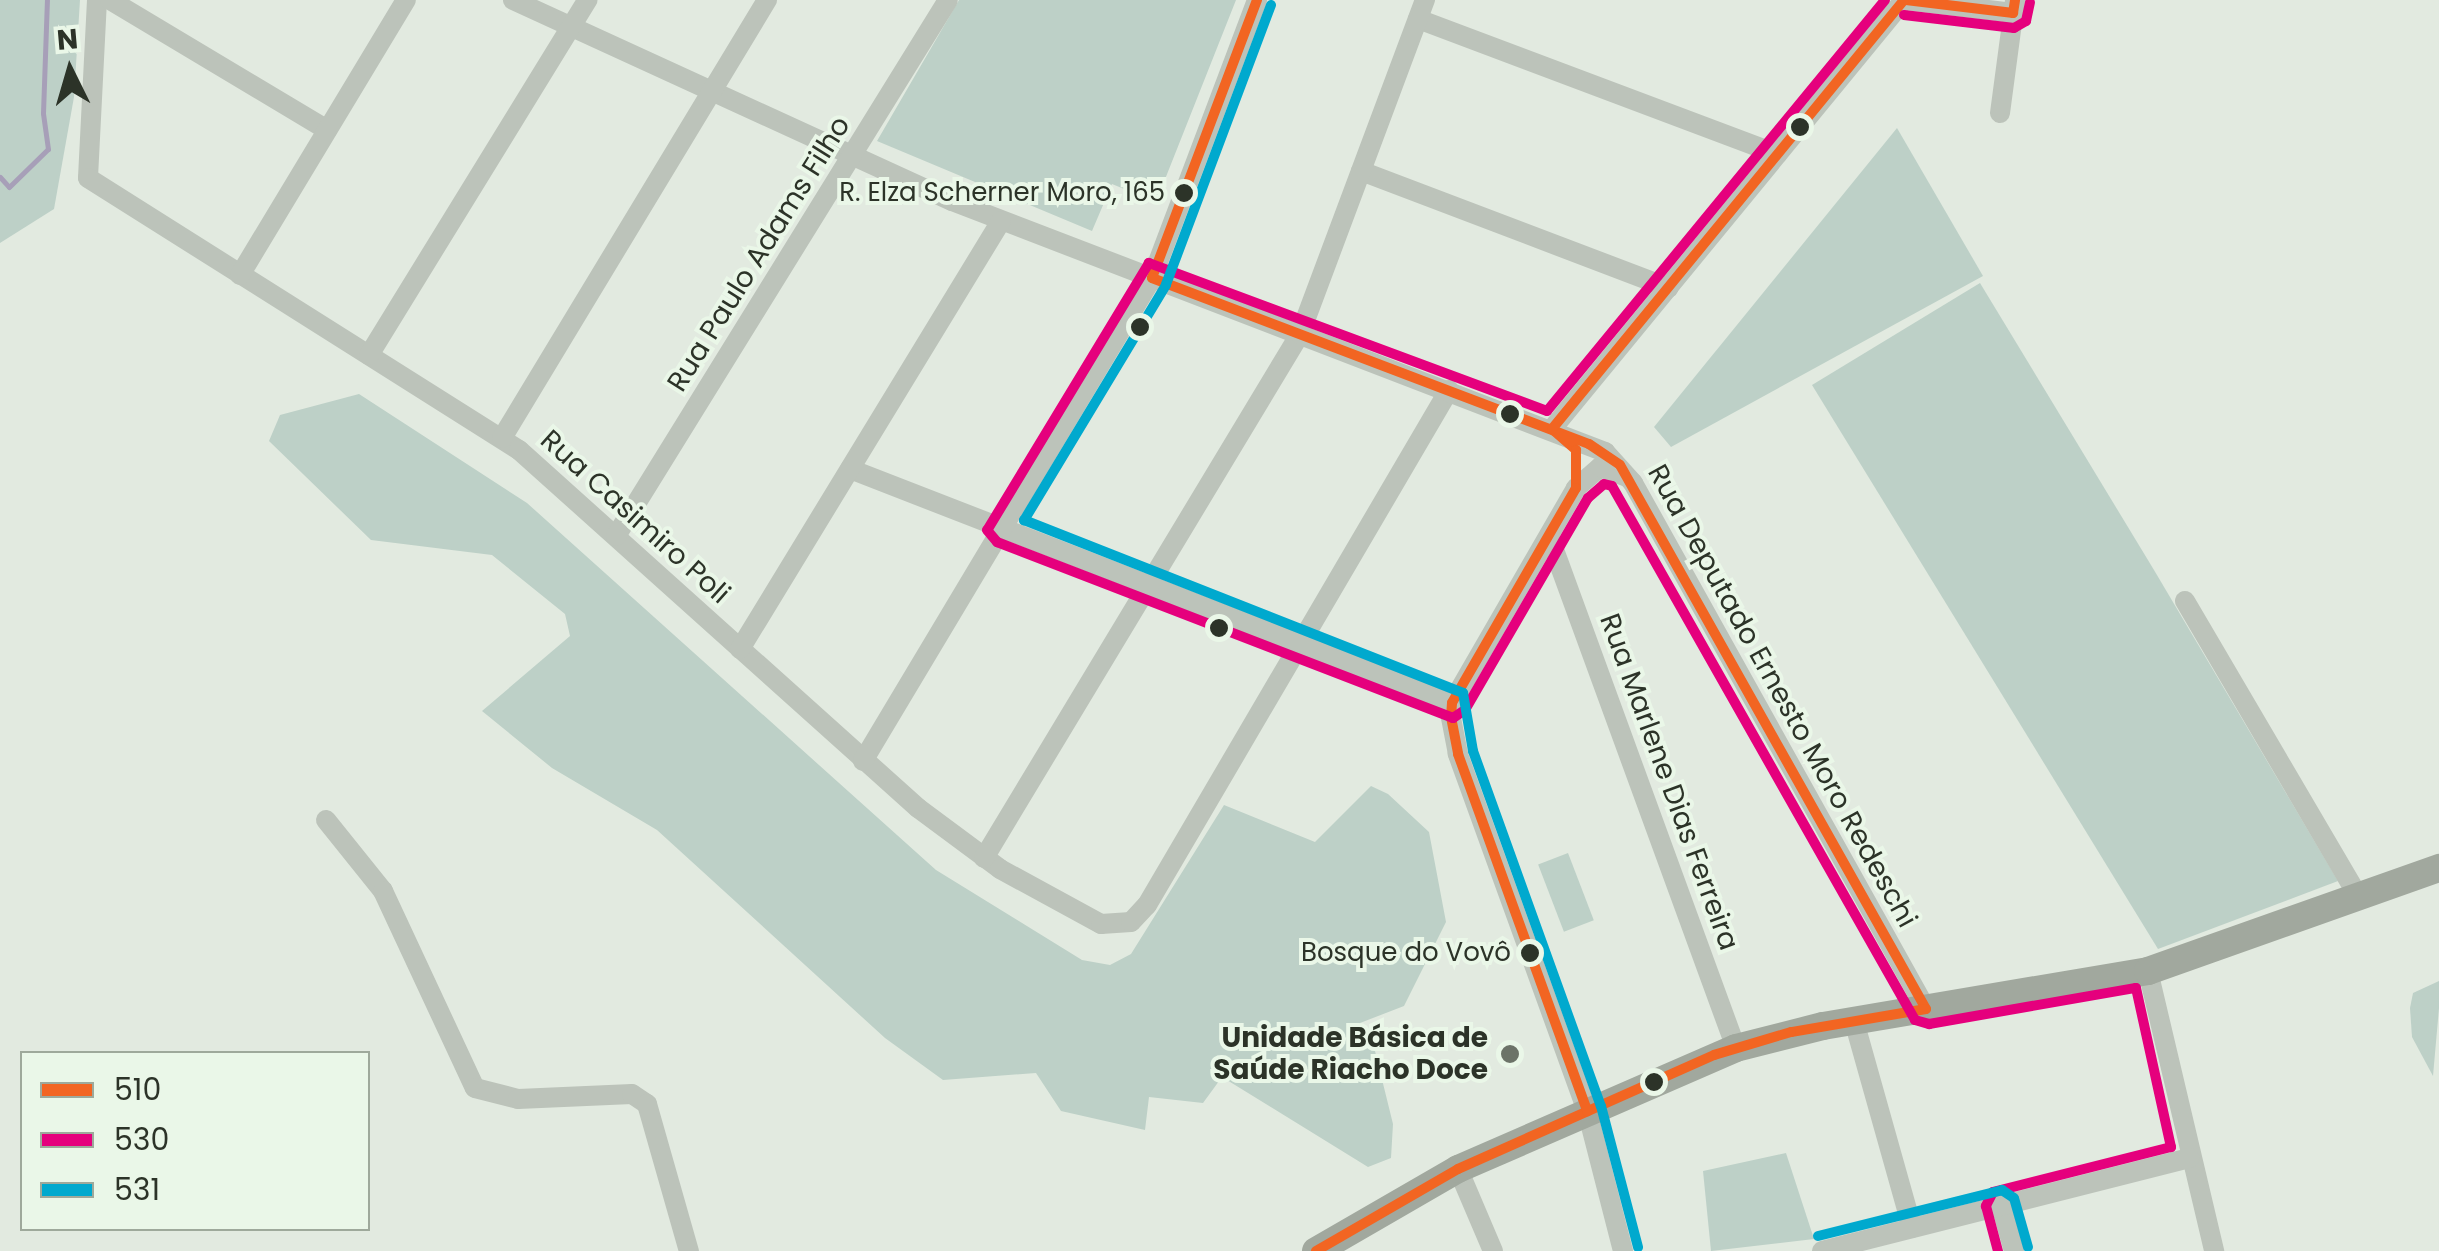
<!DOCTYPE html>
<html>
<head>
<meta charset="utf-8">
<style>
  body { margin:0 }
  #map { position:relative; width:2439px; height:1251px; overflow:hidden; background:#e2eae0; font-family:Poppins,sans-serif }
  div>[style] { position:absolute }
  .green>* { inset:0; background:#bdd0c7; transform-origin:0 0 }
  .stream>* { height:5px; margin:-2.5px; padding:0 2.5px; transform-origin:2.5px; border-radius:2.5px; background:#a79fb8 }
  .minor>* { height:20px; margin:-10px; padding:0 10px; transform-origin:10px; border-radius:10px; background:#bcc3ba }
  .major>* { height:28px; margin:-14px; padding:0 14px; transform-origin:14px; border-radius:14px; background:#a1a89e }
  .bus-1>* { height:10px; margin:-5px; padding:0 5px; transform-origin:5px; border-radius:5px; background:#f26522 }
  .bus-2>* { height:10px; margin:-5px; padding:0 5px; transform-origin:5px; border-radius:5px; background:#e5007d }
  .bus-3>* { height:10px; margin:-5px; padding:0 5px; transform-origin:5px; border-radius:5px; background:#00a9ce }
  .dots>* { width:28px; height:28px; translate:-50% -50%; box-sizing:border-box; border:5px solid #eaf7e8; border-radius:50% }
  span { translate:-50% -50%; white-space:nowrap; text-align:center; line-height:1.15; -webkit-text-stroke:8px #eaf7e8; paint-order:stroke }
  .bus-label { font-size:26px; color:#2c3328 }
  .right { translate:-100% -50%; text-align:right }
  .street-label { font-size:28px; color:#2c3328 }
  .poi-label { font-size:28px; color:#2c3328; font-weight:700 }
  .legend { position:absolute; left:20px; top:1051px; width:350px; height:180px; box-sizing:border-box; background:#eaf7e8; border:2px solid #9ea99b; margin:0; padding:12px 18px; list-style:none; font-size:30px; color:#2c3328 }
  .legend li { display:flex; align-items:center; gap:20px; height:50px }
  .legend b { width:50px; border:2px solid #9ea99b }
  .north { position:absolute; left:20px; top:20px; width:100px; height:100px; -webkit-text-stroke:8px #eaf7e8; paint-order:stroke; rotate:355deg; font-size:28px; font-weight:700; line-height:40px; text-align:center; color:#2c3328 }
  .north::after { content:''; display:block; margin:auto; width:35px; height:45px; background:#2c3328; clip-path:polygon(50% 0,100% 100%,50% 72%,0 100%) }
</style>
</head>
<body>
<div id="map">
  <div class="green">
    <div style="clip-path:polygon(0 0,80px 0,74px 97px,54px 209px,0 243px)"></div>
    <div style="clip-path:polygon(959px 0,1236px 0,1156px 202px,1112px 184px,1092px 231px,877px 141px)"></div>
    <div style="clip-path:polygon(1897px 128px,1983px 276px,1671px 447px,1654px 427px)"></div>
    <div style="clip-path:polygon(1980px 283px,2154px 570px,2338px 881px,2158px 949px,1812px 385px)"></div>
    <div style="clip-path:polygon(359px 394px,527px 503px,936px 870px,1082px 960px,1110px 965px,1131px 954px,1224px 805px,1315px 842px,1371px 786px,1388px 794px,1429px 832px,1446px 922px,1404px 1006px,1360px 1023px,1375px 1051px,1393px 1124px,1391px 1158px,1368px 1167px,1222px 1077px,1203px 1103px,1149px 1097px,1145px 1130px,1061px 1111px,1036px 1073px,943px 1080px,885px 1038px,657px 830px,552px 768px,482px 711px,570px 636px,565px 614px,492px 555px,371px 540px,269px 441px,280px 415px)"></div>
    <div style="left:1568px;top:853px;width:72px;height:32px;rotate:69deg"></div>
    <div style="clip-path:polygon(2439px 981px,2439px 1008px,2433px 1076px,2412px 1037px,2410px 1008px,2413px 993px)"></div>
    <div style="clip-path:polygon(1786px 1153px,1814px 1239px,1711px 1251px,1703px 1171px)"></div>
  </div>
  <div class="stream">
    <div style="left:0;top:177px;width:13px;rotate:48deg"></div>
    <div style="left:9px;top:187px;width:54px;rotate:-44.3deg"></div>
    <div style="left:48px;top:149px;width:36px;rotate:-98deg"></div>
    <div style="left:43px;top:113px;width:113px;rotate:-88deg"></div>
  </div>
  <div class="minor">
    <div style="left:97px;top:0;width:178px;rotate:92.9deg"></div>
    <div style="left:88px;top:178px;width:510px;rotate:32.26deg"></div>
    <div style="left:519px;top:450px;width:536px;rotate:41.9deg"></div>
    <div style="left:918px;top:808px;width:102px;rotate:36.6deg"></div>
    <div style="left:1000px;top:869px;width:115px;rotate:28.6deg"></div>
    <div style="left:1101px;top:924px;width:30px;rotate:-4deg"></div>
    <div style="left:1131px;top:922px;width:23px;rotate:-47deg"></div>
    <div style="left:1147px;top:905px;width:597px;rotate:-59.61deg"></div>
    <div style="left:110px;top:0;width:253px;rotate:30.9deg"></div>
    <div style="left:513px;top:0;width:483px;rotate:24.6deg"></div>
    <div style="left:952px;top:201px;width:700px;rotate:21.03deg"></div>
    <div style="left:1605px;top:452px;width:42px;rotate:47.9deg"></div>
    <div style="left:1633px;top:483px;width:602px;rotate:60.88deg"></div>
    <div style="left:1906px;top:0;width:108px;rotate:6.9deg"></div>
    <div style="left:1418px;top:19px;width:384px;rotate:20.6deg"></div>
    <div style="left:2000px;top:113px;width:114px;rotate:-82.4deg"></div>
    <div style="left:1361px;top:171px;width:329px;rotate:20.8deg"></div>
    <div style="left:240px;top:275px;width:321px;rotate:-58.9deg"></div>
    <div style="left:369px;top:355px;width:417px;rotate:-58.4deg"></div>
    <div style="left:1552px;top:429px;width:555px;rotate:-50.63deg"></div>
    <div style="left:502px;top:438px;width:512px;rotate:-58.83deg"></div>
    <div style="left:850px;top:469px;width:646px;rotate:21.24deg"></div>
    <div style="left:616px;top:536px;width:630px;rotate:-58.23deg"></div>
    <div style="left:1549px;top:536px;width:545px;rotate:69.94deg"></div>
    <div style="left:2185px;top:601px;width:343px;rotate:59.6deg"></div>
    <div style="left:740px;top:649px;width:501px;rotate:-58.62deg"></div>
    <div style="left:863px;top:761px;width:563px;rotate:-59.11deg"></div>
    <div style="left:1152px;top:278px;width:297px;rotate:-69.3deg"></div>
    <div style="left:326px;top:820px;width:91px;rotate:51.2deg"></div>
    <div style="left:383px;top:891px;width:217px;rotate:65deg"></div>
    <div style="left:475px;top:1088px;width:44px;rotate:14.3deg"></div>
    <div style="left:518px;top:1099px;width:114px;rotate:-2.5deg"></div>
    <div style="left:632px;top:1094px;width:18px;rotate:34deg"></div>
    <div style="left:647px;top:1104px;width:153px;rotate:74.1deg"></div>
    <div style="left:984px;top:858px;width:612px;rotate:-58.91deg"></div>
    <div style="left:1300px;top:334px;width:357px;rotate:-69.5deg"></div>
    <div style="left:2148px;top:971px;width:288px;rotate:76.7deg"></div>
    <div style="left:1854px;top:1021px;width:215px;rotate:74.3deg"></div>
    <div style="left:1458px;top:1169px;width:89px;rotate:66.9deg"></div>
    <div style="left:2001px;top:1205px;width:48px;rotate:74.2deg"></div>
    <div style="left:1623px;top:1251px;width:145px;rotate:-104.4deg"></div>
    <div style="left:1587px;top:1111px;width:380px;rotate:-109.9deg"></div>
    <div style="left:1458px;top:754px;width:38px;rotate:-101deg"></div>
    <div style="left:1451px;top:717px;width:14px;rotate:-86deg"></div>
    <div style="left:1452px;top:703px;width:248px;rotate:-60deg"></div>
    <div style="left:1576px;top:488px;width:32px;rotate:-41deg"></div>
    <div style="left:1600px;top:467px;width:27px;rotate:20deg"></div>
    <div style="left:1822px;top:1251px;width:379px;rotate:-14.2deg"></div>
  </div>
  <div class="major">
    <div style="left:1316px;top:1251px;width:164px;rotate:-30deg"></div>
    <div style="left:1458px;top:1169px;width:303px;rotate:-23.5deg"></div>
    <div style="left:1736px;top:1048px;width:90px;rotate:-14.2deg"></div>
    <div style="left:1823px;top:1026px;width:330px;rotate:-9.6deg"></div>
    <div style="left:2148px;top:971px;width:309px;rotate:-19.5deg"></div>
  </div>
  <div class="bus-1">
    <div style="left:1257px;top:0;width:297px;rotate:110.7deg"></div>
    <div style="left:1152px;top:278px;width:467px;rotate:20.8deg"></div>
    <div style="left:1589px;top:444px;width:37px;rotate:34deg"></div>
    <div style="left:1620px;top:465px;width:624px;rotate:60.64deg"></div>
    <div style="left:1926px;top:1009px;width:137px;rotate:170.3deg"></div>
    <div style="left:1791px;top:1032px;width:80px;rotate:163.4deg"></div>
    <div style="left:1714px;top:1055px;width:280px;rotate:156deg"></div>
    <div style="left:1458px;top:1169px;width:164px;rotate:150deg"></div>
    <div style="left:1906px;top:0;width:108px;rotate:6.9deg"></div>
    <div style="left:2013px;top:13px;width:13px;rotate:-81deg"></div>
    <div style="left:1552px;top:429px;width:32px;rotate:41deg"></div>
    <div style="left:1576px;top:450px;width:38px;rotate:90deg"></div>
    <div style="left:1576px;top:488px;width:248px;rotate:120deg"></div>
    <div style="left:1452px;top:703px;width:14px;rotate:94deg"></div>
    <div style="left:1451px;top:717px;width:38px;rotate:79deg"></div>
    <div style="left:1458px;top:754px;width:380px;rotate:70.1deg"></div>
    <div style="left:1552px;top:429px;width:555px;rotate:-50.63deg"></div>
  </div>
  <div class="bus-2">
    <div style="left:1885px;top:0;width:532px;rotate:129.43deg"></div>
    <div style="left:1547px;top:411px;width:425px;rotate:-159.6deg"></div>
    <div style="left:1149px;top:263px;width:312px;rotate:121.2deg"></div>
    <div style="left:987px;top:530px;width:16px;rotate:50deg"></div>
    <div style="left:997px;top:542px;width:489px;rotate:21.1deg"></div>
    <div style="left:1453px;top:718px;width:14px;rotate:-34deg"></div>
    <div style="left:1465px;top:710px;width:245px;rotate:-59.9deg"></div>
    <div style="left:1588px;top:498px;width:21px;rotate:-41deg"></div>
    <div style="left:1604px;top:484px;width:8px;rotate:14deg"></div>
    <div style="left:1612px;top:486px;width:614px;rotate:60.43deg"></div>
    <div style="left:1915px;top:1020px;width:15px;rotate:16deg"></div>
    <div style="left:1929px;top:1024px;width:210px;rotate:-9.9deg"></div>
    <div style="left:2136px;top:988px;width:163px;rotate:77.6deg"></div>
    <div style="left:2171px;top:1147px;width:184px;rotate:165.8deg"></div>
    <div style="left:1993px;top:1192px;width:16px;rotate:117deg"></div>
    <div style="left:1986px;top:1206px;width:47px;rotate:75.1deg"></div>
    <div style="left:1904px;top:15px;width:111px;rotate:6.7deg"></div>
    <div style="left:2014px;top:28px;width:14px;rotate:-30deg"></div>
    <div style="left:2026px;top:21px;width:19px;rotate:-78deg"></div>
  </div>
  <div class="bus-3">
    <div style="left:1271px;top:5px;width:299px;rotate:110.6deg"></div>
    <div style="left:1166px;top:285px;width:275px;rotate:121.1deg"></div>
    <div style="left:1024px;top:520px;width:472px;rotate:21.5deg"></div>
    <div style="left:1463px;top:693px;width:59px;rotate:80.2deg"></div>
    <div style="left:1473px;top:751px;width:377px;rotate:70.2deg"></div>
    <div style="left:1601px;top:1106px;width:146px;rotate:75.3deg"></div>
    <div style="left:1818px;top:1236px;width:190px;rotate:-14deg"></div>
    <div style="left:2002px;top:1190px;width:14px;rotate:34deg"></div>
    <div style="left:2014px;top:1198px;width:51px;rotate:74.1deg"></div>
  </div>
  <div class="dots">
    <div style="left:1800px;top:127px;background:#2c3328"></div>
    <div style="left:1184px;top:193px;background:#2c3328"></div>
    <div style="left:1140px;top:327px;background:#2c3328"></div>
    <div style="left:1510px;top:414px;background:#2c3328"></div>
    <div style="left:1219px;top:628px;background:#2c3328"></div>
    <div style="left:1530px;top:953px;background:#2c3328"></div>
    <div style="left:1510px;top:1054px;background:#6c7368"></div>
    <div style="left:1654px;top:1082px;background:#2c3328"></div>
  </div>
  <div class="bus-label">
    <span class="right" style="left:1165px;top:193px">R. Elza Scherner Moro, 165</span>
    <span class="right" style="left:1511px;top:953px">Bosque do Vovô</span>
  </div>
  <div class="street-label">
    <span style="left:759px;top:254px;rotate:-58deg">Rua Paulo Adams Filho</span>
    <span style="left:635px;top:517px;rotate:42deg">Rua Casimiro Poli</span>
    <span style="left:1782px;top:696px;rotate:61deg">Rua Deputado Ernesto Moro Redeschi</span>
    <span style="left:1669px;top:782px;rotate:70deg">Rua Marlene Dias Ferreira</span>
  </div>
  <div class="poi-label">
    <span class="right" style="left:1488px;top:1054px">Unidade Básica de<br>Saúde Riacho Doce</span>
  </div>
  <ul class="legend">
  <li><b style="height:12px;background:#f26522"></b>510</li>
  <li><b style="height:12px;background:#e5007d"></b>530</li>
  <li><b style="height:12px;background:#00a9ce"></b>531</li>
  </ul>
  <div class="north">N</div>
</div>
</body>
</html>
